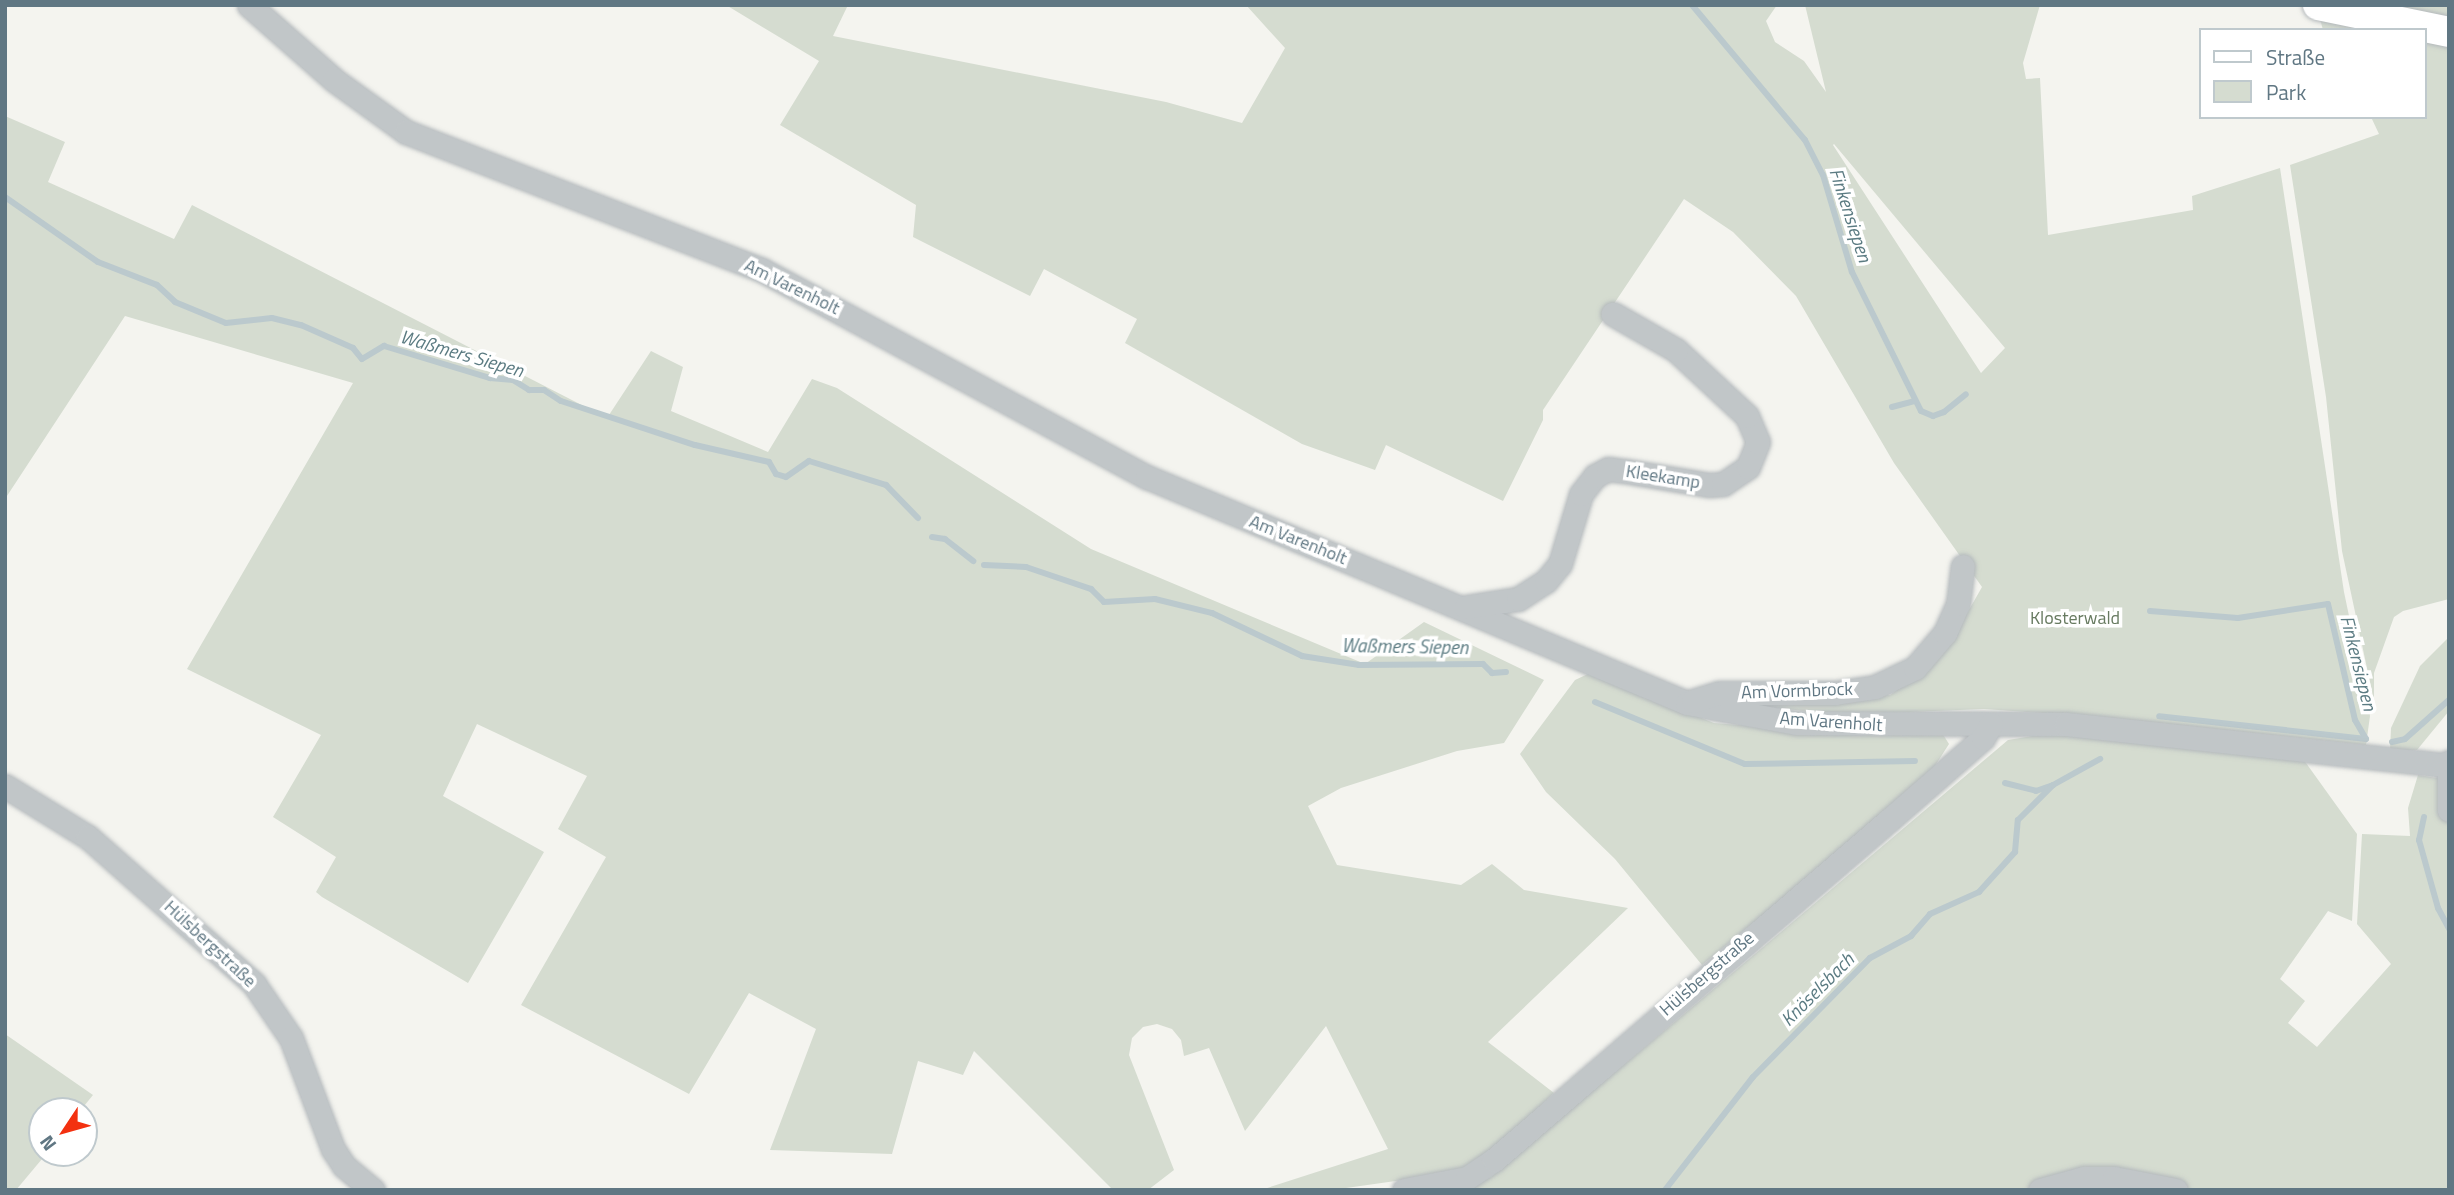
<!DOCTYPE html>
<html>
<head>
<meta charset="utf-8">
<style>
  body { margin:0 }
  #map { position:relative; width:2454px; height:1195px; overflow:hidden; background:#f4f4ef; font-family:"Titillium Web",sans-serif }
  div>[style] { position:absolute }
  .green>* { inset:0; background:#d5dcd0 }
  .stream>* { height:6px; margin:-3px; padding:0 3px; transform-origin:3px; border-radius:3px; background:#bbc9cd }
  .roads { filter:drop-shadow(0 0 2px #b4b9bc) drop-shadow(0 0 2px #b4b9bc) }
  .minor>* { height:23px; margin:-11.5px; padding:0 11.5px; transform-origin:11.5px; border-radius:11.5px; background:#c1c6c8 }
  .major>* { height:30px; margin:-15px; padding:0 15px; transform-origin:15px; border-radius:15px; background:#fff }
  span { translate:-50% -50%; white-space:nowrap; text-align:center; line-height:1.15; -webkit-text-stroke:7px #fff; paint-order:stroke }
  .street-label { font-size:18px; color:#607783 }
  .park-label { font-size:18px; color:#677a60 }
  .water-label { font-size:19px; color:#5b7b82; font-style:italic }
  .frame { position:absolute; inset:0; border:7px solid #607783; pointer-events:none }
  .legend { position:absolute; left:2199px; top:28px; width:228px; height:91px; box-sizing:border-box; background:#fff; border:2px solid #bfc9cd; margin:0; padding:9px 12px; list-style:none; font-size:21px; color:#607783 }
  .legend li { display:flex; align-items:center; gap:14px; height:35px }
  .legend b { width:35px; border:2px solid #bfc9cd }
  .north { position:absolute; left:28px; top:1097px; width:70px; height:70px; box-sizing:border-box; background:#fff; border:2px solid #bfc9cd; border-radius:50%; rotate:234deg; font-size:19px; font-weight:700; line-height:28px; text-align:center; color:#607783 }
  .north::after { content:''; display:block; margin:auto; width:24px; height:32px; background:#f33110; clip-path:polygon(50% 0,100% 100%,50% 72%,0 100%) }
</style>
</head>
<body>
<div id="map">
  <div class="green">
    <div style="clip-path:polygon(evenodd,726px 5px,848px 5px,833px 36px,1166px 102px,1242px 123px,1285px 48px,1246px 5px,1777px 5px,1766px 21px,1775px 42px,1804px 61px,1826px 92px,1805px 5px,2040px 5px,2023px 63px,2026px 79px,2040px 78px,2048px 235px,2193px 210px,2192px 196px,2280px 168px,2344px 592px,2370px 716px,2366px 745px,2102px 717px,1984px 709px,1837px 715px,1736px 703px,1890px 695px,1929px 667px,1957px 631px,1982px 587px,1894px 463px,1796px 296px,1733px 232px,1684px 199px,1543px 410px,1543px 420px,1503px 501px,1386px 445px,1375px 470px,1302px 444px,1125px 343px,1137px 319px,1044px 269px,1030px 296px,913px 237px,916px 205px,780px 125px,819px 61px,726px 5px,1834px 144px,2005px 348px,1981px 373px,1833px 145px,1834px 144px)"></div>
    <div style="clip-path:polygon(2327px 5px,2449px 5px,2449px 599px,2403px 611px,2394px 617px,2374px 673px,2374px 701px,2342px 551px,2326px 397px,2290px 165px,2379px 134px,2371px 117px,2424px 117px,2424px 30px,2323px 30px,2320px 19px)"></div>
    <div style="clip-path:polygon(5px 116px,65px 142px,48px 182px,174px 239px,192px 205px,607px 418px,651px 351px,683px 367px,671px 411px,768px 452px,812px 379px,837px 388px,1091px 549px,1365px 664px,1424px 622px,1544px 680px,1504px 743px,1457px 751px,1341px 788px,1308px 806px,1337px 865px,1461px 885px,1492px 864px,1524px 890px,1628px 908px,1488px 1042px,1554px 1093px,1481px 1161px,1452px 1173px,1332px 1190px,1261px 1190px,1388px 1149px,1326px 1026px,1245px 1131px,1209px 1048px,1184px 1056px,1181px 1040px,1172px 1029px,1157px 1024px,1143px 1027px,1132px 1038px,1129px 1055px,1174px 1170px,1148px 1190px,1113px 1190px,974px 1051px,963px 1075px,918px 1061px,892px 1154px,770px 1150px,816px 1029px,749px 993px,689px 1094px,521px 1005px,606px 857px,558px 829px,587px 776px,477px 724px,443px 796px,544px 852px,468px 983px,322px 897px,316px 892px,336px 857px,273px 817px,321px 735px,187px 669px,353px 383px,125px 316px,5px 499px)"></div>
    <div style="clip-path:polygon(2449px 637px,2449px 711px,2417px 750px,2390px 751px,2391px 728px,2420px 666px)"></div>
    <div style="clip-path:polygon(1590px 673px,1714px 723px,1881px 736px,1939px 728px,1949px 744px,1926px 780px,1702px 965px,1615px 859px,1546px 792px,1520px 754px,1575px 680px)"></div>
    <div style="clip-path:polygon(2063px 731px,2301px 756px,2357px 834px,2352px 921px,2328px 911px,2280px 979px,2305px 1001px,2288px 1023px,2317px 1047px,2391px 964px,2357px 924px,2362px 834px,2410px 836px,2408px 808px,2418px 775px,2449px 780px,2449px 1190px,1465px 1190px,1491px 1177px,2008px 740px)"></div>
    <div style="clip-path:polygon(5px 1034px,93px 1095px,80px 1111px,42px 1111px,42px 1153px,47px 1153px,16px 1190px,5px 1190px)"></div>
  </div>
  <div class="stream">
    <div style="left:1692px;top:5px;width:176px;rotate:50.1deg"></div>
    <div style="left:1805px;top:140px;width:39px;rotate:63deg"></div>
    <div style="left:1823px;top:175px;width:101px;rotate:73.4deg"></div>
    <div style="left:1852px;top:272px;width:155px;rotate:63.6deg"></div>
    <div style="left:1921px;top:411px;width:13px;rotate:23deg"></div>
    <div style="left:1933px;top:416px;width:12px;rotate:-20deg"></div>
    <div style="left:1944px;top:412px;width:28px;rotate:-39deg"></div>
    <div style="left:5px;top:197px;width:113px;rotate:35deg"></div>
    <div style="left:98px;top:262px;width:63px;rotate:21.3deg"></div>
    <div style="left:157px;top:285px;width:25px;rotate:43deg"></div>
    <div style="left:175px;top:302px;width:55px;rotate:22.4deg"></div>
    <div style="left:226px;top:323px;width:46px;rotate:-6.2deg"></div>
    <div style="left:272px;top:318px;width:30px;rotate:14deg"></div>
    <div style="left:301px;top:325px;width:57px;rotate:23.9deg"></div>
    <div style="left:353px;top:348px;width:14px;rotate:51deg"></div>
    <div style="left:362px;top:359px;width:26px;rotate:-31deg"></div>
    <div style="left:384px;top:346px;width:111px;rotate:16.8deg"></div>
    <div style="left:490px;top:378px;width:23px;rotate:5deg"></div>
    <div style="left:513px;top:380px;width:19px;rotate:32deg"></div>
    <div style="left:529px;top:390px;width:15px"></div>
    <div style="left:544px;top:390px;width:20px;rotate:33deg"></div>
    <div style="left:561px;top:401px;width:141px;rotate:18.2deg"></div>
    <div style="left:695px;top:445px;width:76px;rotate:12.9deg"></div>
    <div style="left:769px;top:462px;width:14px;rotate:60deg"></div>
    <div style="left:776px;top:474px;width:10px;rotate:17deg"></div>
    <div style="left:786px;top:477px;width:28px;rotate:-35deg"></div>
    <div style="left:809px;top:461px;width:81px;rotate:17.3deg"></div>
    <div style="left:886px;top:485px;width:46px;rotate:45.9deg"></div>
    <div style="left:1892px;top:407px;width:24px;rotate:-15deg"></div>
    <div style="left:932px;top:537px;width:13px;rotate:9deg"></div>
    <div style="left:945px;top:539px;width:36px;rotate:38deg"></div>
    <div style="left:984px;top:565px;width:42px;rotate:2.7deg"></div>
    <div style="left:1026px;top:567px;width:69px;rotate:18.7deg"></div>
    <div style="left:1091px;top:589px;width:18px;rotate:45deg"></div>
    <div style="left:1104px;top:602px;width:51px;rotate:-3.4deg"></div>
    <div style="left:1155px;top:599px;width:59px;rotate:13.8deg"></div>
    <div style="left:1212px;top:613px;width:100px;rotate:25.5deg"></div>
    <div style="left:1302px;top:656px;width:58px;rotate:9deg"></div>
    <div style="left:1359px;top:665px;width:124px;rotate:-0.5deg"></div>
    <div style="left:1483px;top:664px;width:13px;rotate:45deg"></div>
    <div style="left:1492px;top:673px;width:14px;rotate:-4deg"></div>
    <div style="left:2150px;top:611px;width:88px;rotate:4.5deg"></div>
    <div style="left:2238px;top:618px;width:91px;rotate:-8.8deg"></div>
    <div style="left:2328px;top:604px;width:119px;rotate:76.9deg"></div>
    <div style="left:2355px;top:720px;width:22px;rotate:60deg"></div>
    <div style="left:2366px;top:739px;width:208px;rotate:-173.7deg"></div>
    <div style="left:1595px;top:702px;width:162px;rotate:22.5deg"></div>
    <div style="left:1745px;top:764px;width:170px;rotate:-1deg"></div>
    <div style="left:2392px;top:742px;width:13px;rotate:-13deg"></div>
    <div style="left:2405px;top:739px;width:59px;rotate:-41.6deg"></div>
    <div style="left:2005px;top:783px;width:32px;rotate:14deg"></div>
    <div style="left:2036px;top:791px;width:18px;rotate:-19deg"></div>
    <div style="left:2424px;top:817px;width:24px;rotate:102deg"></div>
    <div style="left:2419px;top:840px;width:71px;rotate:74.4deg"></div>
    <div style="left:2438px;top:908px;width:24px;rotate:62deg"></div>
    <div style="left:1665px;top:1190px;width:143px;rotate:-52.1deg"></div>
    <div style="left:1753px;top:1077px;width:167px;rotate:-45.5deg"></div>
    <div style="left:1870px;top:958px;width:47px;rotate:-28.2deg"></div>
    <div style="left:1911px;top:936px;width:29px;rotate:-49deg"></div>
    <div style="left:1930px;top:914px;width:54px;rotate:-24.2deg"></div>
    <div style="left:1979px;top:892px;width:54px;rotate:-48deg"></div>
    <div style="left:2015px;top:852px;width:32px;rotate:-85deg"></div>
    <div style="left:2018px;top:820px;width:49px;rotate:-45deg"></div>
    <div style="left:2053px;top:785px;width:54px;rotate:-29deg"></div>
  </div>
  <div class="roads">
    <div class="minor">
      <div style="left:249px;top:5px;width:113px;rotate:41.4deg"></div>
      <div style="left:334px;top:80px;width:89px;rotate:35.8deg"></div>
      <div style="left:406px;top:132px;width:382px;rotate:21.2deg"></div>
      <div style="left:762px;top:270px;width:437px;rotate:28.3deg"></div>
      <div style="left:1147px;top:477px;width:585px;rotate:22.71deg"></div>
      <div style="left:1687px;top:703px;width:111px;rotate:10.4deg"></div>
      <div style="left:1796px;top:723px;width:270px;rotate:0.2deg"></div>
      <div style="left:2066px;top:724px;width:382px;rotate:6.2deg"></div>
      <div style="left:1466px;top:607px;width:53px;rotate:-8.7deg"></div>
      <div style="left:1518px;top:599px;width:33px;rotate:-33deg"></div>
      <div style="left:1546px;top:581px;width:22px;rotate:-51deg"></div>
      <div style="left:1560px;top:564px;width:73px;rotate:-73.3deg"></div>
      <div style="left:1581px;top:494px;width:23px;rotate:-52deg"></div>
      <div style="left:1595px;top:476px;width:15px;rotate:-28deg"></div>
      <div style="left:1608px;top:469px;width:17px;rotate:7deg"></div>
      <div style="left:1625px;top:471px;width:86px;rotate:9.4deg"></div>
      <div style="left:1710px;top:485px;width:13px;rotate:-4deg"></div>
      <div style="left:1723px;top:484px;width:30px;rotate:-34deg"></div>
      <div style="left:1748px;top:467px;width:27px;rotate:-68deg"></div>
      <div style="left:1758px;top:442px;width:28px;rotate:-113deg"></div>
      <div style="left:1747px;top:416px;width:97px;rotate:-137.1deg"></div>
      <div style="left:1676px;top:350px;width:73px;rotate:-150.3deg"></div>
      <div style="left:1693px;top:701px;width:27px;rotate:-17deg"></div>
      <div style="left:1719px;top:693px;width:116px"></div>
      <div style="left:1835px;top:693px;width:40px;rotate:-8.5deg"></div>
      <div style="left:1875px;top:687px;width:44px;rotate:-25.4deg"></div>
      <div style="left:1915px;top:668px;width:46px;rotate:-49.4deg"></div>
      <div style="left:1945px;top:633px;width:32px;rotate:-66deg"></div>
      <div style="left:1958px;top:604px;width:38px;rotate:-83deg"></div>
      <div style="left:2449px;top:762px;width:48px;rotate:90deg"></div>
      <div style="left:5px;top:786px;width:97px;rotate:31.6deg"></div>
      <div style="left:88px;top:837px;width:222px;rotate:41.5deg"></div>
      <div style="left:254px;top:984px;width:65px;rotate:55.6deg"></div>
      <div style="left:291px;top:1038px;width:119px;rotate:69.3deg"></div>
      <div style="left:333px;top:1149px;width:20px;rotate:57deg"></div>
      <div style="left:344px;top:1166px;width:38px;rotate:40deg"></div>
      <div style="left:1404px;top:1190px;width:64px;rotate:-10.8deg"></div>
      <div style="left:1467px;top:1178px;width:32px;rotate:-34deg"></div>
      <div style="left:1494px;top:1160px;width:520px;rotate:-40.71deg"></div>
      <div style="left:1888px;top:821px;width:126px;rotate:-41.1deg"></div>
      <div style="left:1983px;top:738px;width:16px;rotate:-60deg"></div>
      <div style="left:2040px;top:1190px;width:46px;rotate:-15.3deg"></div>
      <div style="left:2084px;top:1178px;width:30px"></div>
      <div style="left:2114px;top:1178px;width:63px;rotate:11deg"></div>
    </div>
    <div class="major">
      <div style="left:2318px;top:5px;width:134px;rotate:11.6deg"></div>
    </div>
  </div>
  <div class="street-label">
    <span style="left:792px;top:287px;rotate:26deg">Am Varenholt</span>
    <span style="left:1663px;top:477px;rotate:9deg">Kleekamp</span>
    <span style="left:1298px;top:540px;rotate:22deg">Am Varenholt</span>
    <span style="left:1797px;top:691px;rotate:-2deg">Am Vormbrock</span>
    <span style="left:1831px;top:722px;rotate:4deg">Am Varenholt</span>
    <span style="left:210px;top:944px;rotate:43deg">Hülsbergstraße</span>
    <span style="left:1707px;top:974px;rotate:-41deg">Hülsbergstraße</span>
  </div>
  <div class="park-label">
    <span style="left:2075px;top:618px">Klosterwald</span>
  </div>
  <div class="water-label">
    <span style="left:1851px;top:215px;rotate:72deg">Finkensiepen</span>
    <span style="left:462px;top:353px;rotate:16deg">Waßmers Siepen</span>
    <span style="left:1405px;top:646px;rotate:1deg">Waßmers Siepen</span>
    <span style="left:2359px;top:663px;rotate:76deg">Finkensiepen</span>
    <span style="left:1817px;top:989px;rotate:-45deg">Knöselsbach</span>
  </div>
  <div class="frame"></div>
  <ul class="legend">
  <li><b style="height:9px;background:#fff"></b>Straße</li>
  <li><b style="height:19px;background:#d5dcd0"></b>Park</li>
  </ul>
  <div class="north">N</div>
</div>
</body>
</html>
